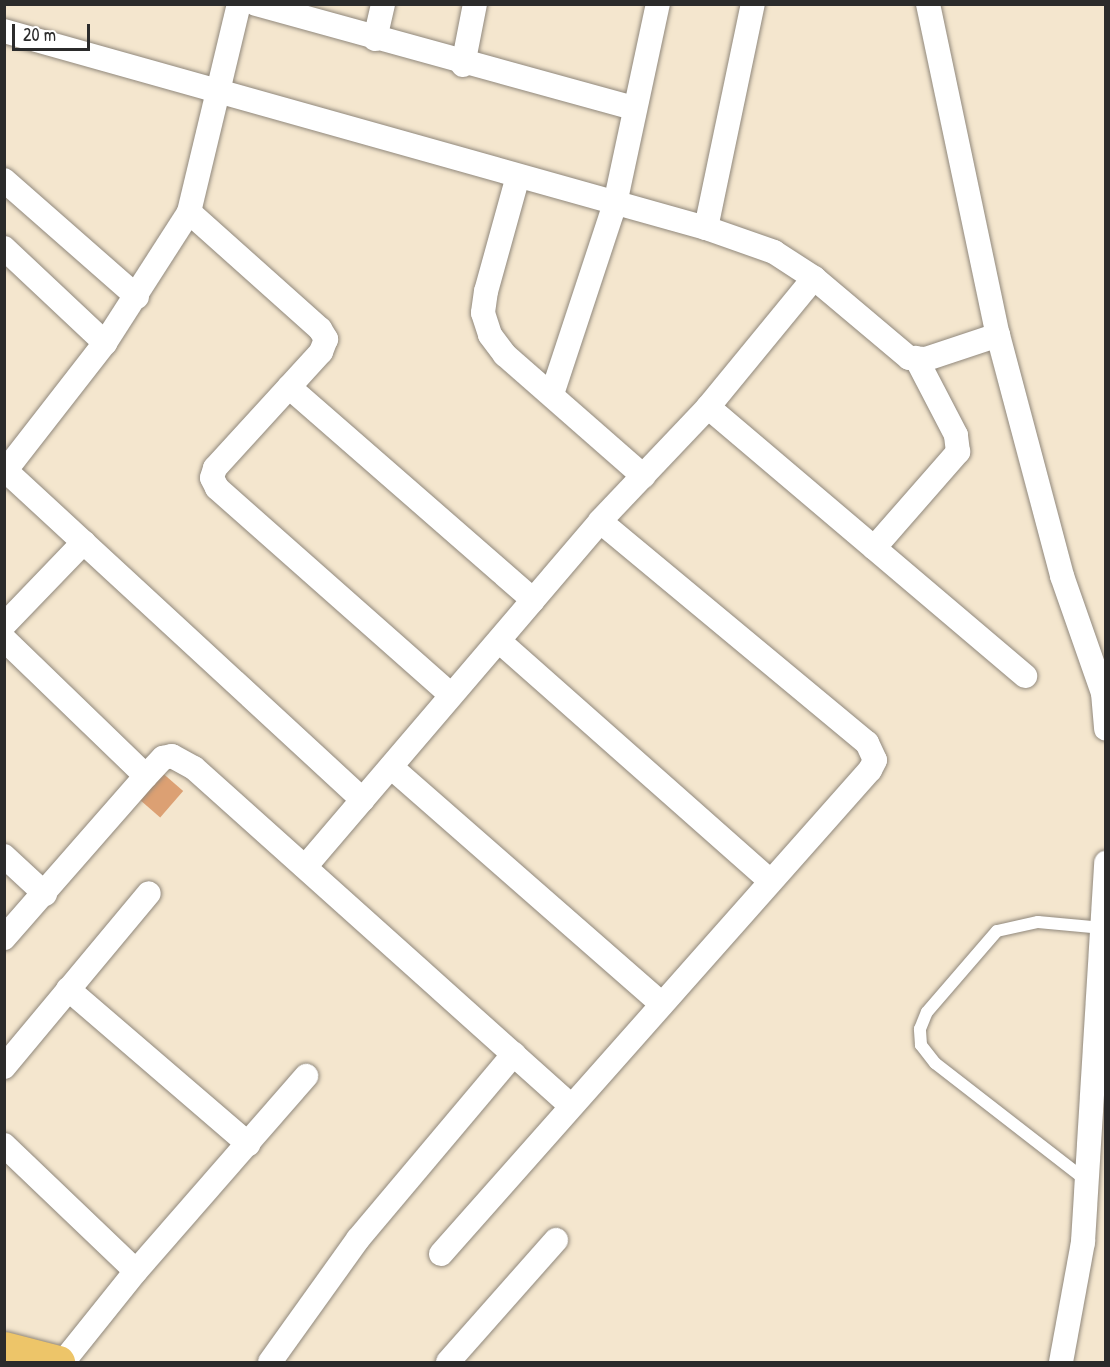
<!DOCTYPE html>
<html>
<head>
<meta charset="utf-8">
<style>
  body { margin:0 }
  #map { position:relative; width:1110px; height:1367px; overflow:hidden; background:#f4e6ce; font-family:"Patrick Hand",sans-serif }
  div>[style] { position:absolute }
  .building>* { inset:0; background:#dca073; transform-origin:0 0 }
  .roads { filter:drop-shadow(0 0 2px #90887c) drop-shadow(0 0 2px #90887c) }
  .service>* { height:12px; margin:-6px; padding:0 6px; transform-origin:6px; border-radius:6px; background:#fff }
  .minor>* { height:24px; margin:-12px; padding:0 12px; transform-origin:12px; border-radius:12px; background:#fff }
  .trunk>* { height:33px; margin:-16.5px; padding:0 16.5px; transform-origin:16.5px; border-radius:16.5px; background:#edc569 }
  span { translate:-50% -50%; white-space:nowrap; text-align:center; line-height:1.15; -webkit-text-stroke:6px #fff; paint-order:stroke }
  .frame { position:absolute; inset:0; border:6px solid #2b2b2b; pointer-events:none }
  .scale { position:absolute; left:12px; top:24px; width:78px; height:27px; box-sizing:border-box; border:3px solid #2b2b2b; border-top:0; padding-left:8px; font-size:18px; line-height:21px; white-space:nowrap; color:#2b2b2b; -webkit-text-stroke:4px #fff; paint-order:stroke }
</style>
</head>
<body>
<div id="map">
  <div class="building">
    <div style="left:159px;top:770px;width:32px;height:35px;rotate:41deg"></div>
  </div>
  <div class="roads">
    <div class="service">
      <div style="left:1087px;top:1181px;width:192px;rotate:-142.2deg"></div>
      <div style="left:935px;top:1063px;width:23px;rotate:-128deg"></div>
      <div style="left:921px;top:1045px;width:16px;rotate:-94deg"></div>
      <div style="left:920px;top:1029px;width:18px;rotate:-68deg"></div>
      <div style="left:927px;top:1012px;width:107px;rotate:-49.2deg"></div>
      <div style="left:997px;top:931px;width:42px;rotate:-12.4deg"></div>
      <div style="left:1038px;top:922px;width:65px;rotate:5.3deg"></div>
    </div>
    <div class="minor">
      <div style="left:256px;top:4px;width:391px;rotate:15.4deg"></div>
      <div style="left:928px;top:4px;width:338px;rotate:78.1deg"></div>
      <div style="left:998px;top:335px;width:249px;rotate:75.1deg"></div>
      <div style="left:1062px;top:576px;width:124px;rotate:70.7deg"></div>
      <div style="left:1103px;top:693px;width:36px;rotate:85deg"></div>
      <div style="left:4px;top:31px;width:729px;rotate:15.68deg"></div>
      <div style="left:706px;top:228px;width:72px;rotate:19.4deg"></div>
      <div style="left:774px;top:252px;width:48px;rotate:33deg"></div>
      <div style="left:814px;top:278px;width:124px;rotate:40.1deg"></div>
      <div style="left:909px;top:358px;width:17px;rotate:3deg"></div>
      <div style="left:926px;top:359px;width:76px;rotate:-18.4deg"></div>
      <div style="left:375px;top:39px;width:36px;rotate:-77deg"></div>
      <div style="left:463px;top:65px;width:62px;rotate:-78.9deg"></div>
      <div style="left:518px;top:176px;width:119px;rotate:105.5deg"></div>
      <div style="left:486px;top:291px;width:22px;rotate:98deg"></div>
      <div style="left:483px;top:313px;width:23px;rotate:72deg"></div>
      <div style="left:490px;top:335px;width:25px;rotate:53deg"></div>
      <div style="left:505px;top:355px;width:184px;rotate:41.2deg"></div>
      <div style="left:4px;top:180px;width:177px;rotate:41.3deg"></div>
      <div style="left:189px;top:212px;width:176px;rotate:41.8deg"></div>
      <div style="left:320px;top:329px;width:12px;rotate:59deg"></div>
      <div style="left:326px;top:339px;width:14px;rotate:111deg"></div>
      <div style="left:321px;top:352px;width:157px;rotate:132.4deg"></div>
      <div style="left:215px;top:468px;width:10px;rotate:107deg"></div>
      <div style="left:212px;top:478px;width:11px;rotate:63deg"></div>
      <div style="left:217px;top:488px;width:311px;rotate:41.5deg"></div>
      <div style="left:706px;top:228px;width:229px;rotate:-78.2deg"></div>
      <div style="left:4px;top:248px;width:139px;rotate:43.2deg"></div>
      <div style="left:289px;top:387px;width:324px;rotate:41.1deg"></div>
      <div style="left:552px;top:394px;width:200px;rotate:-71.7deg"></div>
      <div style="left:615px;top:204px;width:205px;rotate:-77.9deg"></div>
      <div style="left:708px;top:407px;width:416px;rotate:40.3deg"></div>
      <div style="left:4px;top:469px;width:488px;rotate:42.7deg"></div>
      <div style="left:6px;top:470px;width:161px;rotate:-52.1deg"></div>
      <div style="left:105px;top:343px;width:156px;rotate:-57.3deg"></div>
      <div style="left:189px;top:212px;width:214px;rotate:-76.5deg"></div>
      <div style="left:874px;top:548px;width:128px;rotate:-48.8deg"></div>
      <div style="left:958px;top:452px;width:17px;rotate:-97deg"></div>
      <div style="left:956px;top:435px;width:87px;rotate:-117.5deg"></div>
      <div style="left:4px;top:625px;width:115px;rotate:-46.1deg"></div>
      <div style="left:4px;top:639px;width:197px;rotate:44deg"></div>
      <div style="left:499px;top:641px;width:362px;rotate:41.5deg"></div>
      <div style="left:391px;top:767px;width:360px;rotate:41.2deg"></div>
      <div style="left:4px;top:856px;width:56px;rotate:42.8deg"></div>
      <div style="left:305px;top:867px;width:455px;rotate:-49.5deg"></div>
      <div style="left:600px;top:521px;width:157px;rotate:-46.5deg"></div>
      <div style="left:708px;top:407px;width:167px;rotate:-50.6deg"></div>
      <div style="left:4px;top:938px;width:215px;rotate:-48.8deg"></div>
      <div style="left:146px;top:776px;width:25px;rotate:-47deg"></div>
      <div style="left:163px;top:758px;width:9px;rotate:-13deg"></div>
      <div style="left:172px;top:756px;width:25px;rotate:29deg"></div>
      <div style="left:194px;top:768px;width:505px;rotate:41.87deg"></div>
      <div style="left:68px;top:989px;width:238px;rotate:40.7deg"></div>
      <div style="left:4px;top:1067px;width:226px;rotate:-50.2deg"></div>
      <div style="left:4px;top:1145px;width:182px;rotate:43.7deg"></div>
      <div style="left:441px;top:1254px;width:647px;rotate:-48.45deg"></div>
      <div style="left:870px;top:770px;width:11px;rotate:-63deg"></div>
      <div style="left:875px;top:760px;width:19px;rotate:-115deg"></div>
      <div style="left:867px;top:743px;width:347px;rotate:-140.3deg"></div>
      <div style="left:63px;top:1362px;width:117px;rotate:-51.3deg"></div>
      <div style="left:136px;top:1271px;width:259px;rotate:-48.9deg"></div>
      <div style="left:270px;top:1362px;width:151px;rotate:-54.4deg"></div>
      <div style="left:358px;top:1239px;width:242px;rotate:-49.9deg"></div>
      <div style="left:448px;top:1362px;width:163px;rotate:-48.5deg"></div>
      <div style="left:1061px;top:1362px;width:122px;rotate:-79.6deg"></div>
      <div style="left:1083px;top:1242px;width:380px;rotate:-86.5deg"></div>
    </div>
    <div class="trunk">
      <div style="left:4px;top:1348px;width:56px;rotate:14.5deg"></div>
    </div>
  </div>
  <div class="frame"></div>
  <div class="scale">20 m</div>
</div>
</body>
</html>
